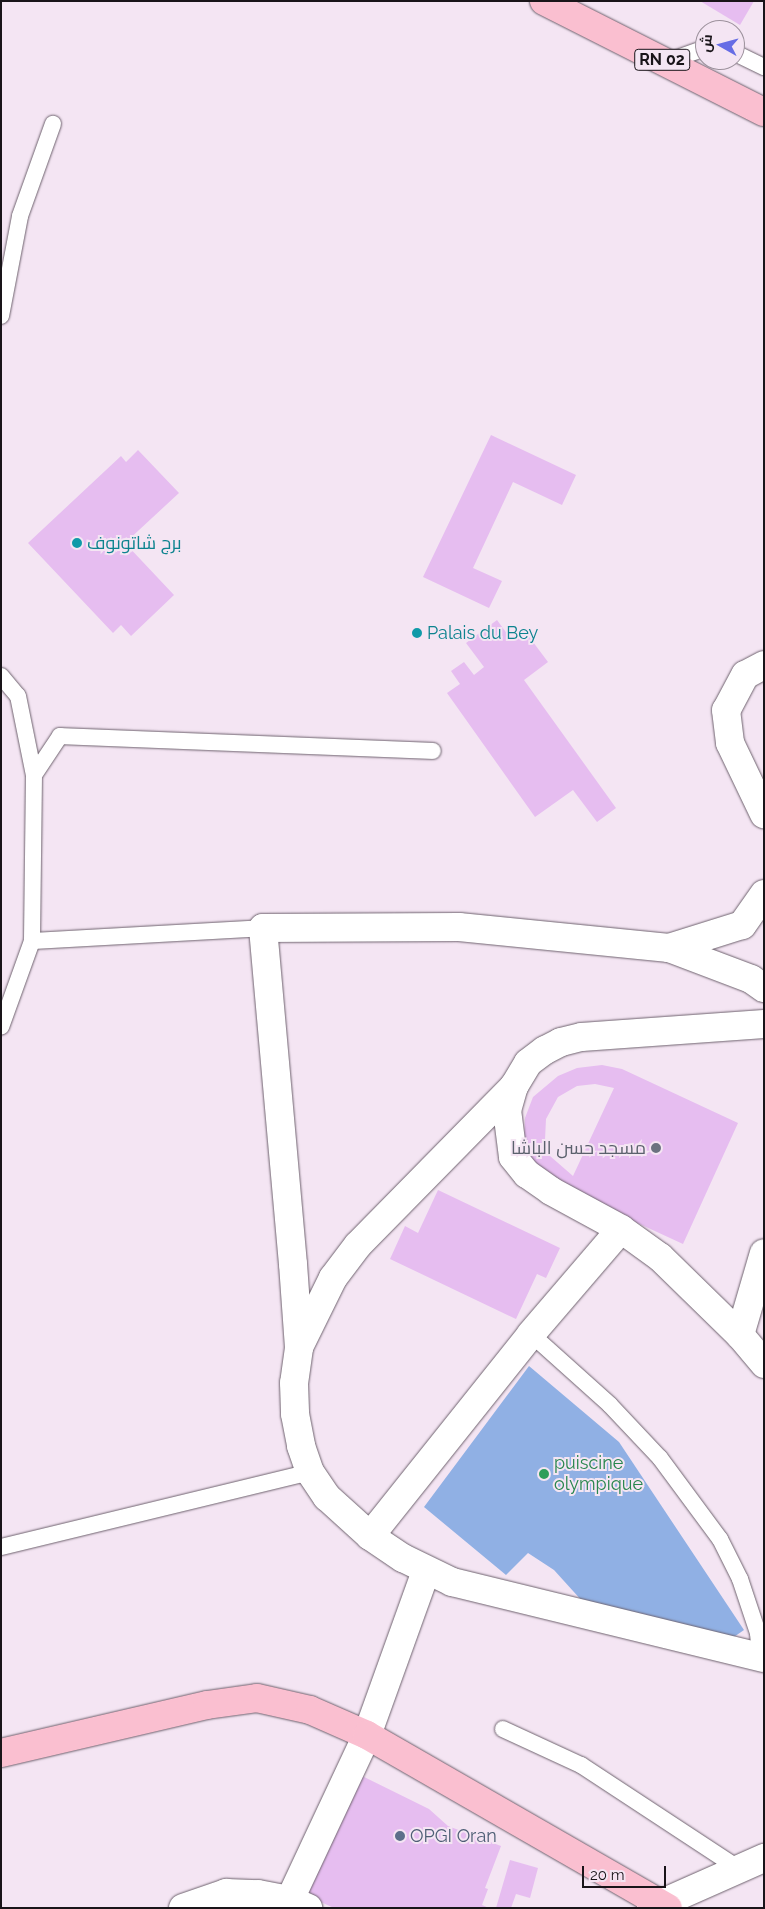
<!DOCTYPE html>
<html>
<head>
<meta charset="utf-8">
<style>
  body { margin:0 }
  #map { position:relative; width:765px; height:1909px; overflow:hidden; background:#f4e5f3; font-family:Raleway,Cairo,sans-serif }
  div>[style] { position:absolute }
  .water>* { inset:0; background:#90b0e4 }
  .building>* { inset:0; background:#e6bdf0 }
  .roads { filter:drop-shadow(0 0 1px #6e626e) drop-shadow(0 0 1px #6e626e) }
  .lane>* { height:16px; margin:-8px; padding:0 8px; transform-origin:8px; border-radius:8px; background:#fff }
  .street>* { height:28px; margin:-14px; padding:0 14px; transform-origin:14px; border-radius:14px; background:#fff }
  .secondary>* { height:28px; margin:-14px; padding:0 14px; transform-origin:14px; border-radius:14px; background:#fff }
  .primary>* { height:28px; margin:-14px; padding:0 14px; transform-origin:14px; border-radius:14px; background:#fabfd0 }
  .dots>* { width:14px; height:14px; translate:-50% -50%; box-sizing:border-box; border:2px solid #f4e5f3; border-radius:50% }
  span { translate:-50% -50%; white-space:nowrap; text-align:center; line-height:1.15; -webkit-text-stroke:4px #f4e5f3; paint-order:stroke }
  .shield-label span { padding:1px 4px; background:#f4e5f3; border:1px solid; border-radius:4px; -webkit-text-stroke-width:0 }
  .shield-label { font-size:16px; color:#191419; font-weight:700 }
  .culture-label { font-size:18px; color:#0d838f }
  .left { translate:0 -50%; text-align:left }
  .worship-label { font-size:18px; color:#5b616d }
  .right { translate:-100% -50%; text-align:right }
  .leisure-label { font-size:18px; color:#27864d }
  .service-label { font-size:18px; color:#4e5e75 }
  .frame { position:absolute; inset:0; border:2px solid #191419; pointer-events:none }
  .north { position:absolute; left:695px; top:20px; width:50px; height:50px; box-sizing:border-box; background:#f4e5f3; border:1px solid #9c919c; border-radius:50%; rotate:277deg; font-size:14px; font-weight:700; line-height:20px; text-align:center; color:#191419 }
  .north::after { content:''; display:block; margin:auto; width:18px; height:22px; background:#666ce5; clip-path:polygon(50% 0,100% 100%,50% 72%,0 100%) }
  .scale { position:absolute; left:582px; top:1866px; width:84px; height:22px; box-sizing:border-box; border:2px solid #191419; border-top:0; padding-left:6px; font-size:15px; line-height:18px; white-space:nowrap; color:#191419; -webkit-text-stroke:4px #f4e5f3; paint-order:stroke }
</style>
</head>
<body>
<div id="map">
  <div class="water">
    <div style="clip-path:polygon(529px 1366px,619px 1442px,744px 1630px,728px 1641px,583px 1602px,554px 1570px,528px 1553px,506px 1575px,424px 1507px)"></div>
  </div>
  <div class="building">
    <div style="clip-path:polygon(700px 1px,754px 1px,740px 25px)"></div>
    <div style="clip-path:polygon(491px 435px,576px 475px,562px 505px,513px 482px,473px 568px,502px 581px,489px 608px,423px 577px)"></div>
    <div style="clip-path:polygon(138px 450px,179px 493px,125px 543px,174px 595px,131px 636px,121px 625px,113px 633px,28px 543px,121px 456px,126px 462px)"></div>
    <div style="clip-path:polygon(497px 620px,511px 639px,524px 630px,548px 662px,524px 680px,616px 808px,597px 822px,573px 790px,535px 817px,447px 693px,460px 684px,451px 671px,464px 662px,474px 675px,484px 667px,466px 643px)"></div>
    <div style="clip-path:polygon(evenodd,602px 1065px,622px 1069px,738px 1123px,683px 1244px,566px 1190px,533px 1163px,524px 1140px,525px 1118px,533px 1097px,558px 1076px,577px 1068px,602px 1065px,595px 1084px,614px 1088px,573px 1176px,550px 1156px,545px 1140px,546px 1119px,558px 1097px,577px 1086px,595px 1084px)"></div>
    <div style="clip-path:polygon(438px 1190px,560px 1248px,546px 1278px,537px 1274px,516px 1319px,390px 1259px,405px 1226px,418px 1233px)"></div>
    <div style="clip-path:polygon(354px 1772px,429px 1809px,448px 1826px,501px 1846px,485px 1888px,488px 1889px,482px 1905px,489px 1908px,334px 1908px,301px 1893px)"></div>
    <div style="clip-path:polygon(510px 1860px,538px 1868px,530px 1898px,516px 1894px,511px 1908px,496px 1908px)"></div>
  </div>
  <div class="roads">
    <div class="lane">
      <div style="left:735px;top:53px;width:32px;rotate:26deg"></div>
      <div style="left:666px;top:62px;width:41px;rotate:-19.7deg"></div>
      <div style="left:1px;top:316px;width:102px;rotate:-79.2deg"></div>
      <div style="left:20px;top:216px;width:98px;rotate:-70.3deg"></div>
      <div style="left:1px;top:676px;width:26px;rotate:50deg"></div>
      <div style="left:18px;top:696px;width:81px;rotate:78.6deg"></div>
      <div style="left:34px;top:775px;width:166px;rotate:90.7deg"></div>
      <div style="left:32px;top:941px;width:91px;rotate:109.8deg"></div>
      <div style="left:34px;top:775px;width:47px;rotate:-56.3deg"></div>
      <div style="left:60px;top:736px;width:373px;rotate:2.3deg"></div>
      <div style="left:32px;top:941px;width:231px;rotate:-3.2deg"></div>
      <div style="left:531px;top:1334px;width:106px;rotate:41.9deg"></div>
      <div style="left:610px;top:1405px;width:73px;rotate:46.7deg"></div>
      <div style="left:660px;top:1458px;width:101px;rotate:53.5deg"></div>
      <div style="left:720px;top:1539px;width:45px;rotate:63.4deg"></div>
      <div style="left:740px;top:1579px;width:57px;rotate:71.6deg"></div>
      <div style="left:758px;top:1633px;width:24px;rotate:85deg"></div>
      <div style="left:1px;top:1547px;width:318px;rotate:-13.6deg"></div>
      <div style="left:503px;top:1729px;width:86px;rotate:24.8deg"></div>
      <div style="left:581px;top:1765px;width:188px;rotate:33.3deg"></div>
    </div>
    <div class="street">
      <div style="left:764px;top:665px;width:21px;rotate:152deg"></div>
      <div style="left:745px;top:675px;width:40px;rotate:118deg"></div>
      <div style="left:726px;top:710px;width:33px;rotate:83deg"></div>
      <div style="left:730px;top:743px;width:79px;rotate:64.4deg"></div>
      <div style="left:764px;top:894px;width:38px;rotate:125deg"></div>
      <div style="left:742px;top:925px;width:77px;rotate:162.5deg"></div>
      <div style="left:669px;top:948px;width:211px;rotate:-174.3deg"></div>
      <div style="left:459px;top:927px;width:196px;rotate:179.7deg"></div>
      <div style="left:263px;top:928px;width:337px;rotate:84.9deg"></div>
      <div style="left:293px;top:1264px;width:84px;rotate:85.9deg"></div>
      <div style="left:299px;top:1348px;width:35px;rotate:98deg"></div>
      <div style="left:294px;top:1383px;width:31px;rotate:88deg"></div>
      <div style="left:295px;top:1414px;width:33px;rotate:79deg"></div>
      <div style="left:301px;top:1446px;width:28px;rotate:71deg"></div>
      <div style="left:310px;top:1472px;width:30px;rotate:56deg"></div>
      <div style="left:327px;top:1497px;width:58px;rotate:42.2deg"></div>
      <div style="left:370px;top:1536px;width:40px;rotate:34deg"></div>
      <div style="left:403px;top:1558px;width:55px;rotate:26.1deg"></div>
      <div style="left:452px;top:1582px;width:321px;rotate:13.7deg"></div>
      <div style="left:669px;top:948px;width:88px;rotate:20.7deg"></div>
      <div style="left:751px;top:979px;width:16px;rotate:35deg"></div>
      <div style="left:740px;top:1335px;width:85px;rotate:-73.7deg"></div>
      <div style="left:300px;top:1345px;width:75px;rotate:-63.8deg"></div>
      <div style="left:333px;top:1278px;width:41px;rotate:-52.9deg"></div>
      <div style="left:358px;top:1245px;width:223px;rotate:-45.5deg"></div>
      <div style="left:370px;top:1536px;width:258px;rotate:-51.4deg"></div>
      <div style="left:531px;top:1334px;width:138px;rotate:-49.4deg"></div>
      <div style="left:286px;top:1908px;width:191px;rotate:-64.9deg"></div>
      <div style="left:367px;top:1735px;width:174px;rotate:-70.2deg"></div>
    </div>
    <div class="secondary">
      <div style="left:764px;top:1024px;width:183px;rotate:175.9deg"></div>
      <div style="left:581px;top:1037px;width:21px;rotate:166deg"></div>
      <div style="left:561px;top:1042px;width:18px;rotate:153deg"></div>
      <div style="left:545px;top:1050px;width:21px;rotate:143deg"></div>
      <div style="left:528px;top:1063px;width:27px;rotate:121deg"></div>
      <div style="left:514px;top:1086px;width:25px;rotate:106deg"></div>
      <div style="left:507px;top:1110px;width:47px;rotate:82.7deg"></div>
      <div style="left:513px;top:1157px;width:22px;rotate:51deg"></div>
      <div style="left:527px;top:1174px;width:29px;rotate:35deg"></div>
      <div style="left:551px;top:1191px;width:80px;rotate:28.5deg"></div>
      <div style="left:621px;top:1229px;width:48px;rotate:35.7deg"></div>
      <div style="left:660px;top:1257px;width:112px;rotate:44.3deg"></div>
      <div style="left:740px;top:1335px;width:38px;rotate:50deg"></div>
      <div style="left:183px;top:1908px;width:46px;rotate:-19.2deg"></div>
      <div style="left:226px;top:1893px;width:32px;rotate:2deg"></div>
      <div style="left:258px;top:1894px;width:33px;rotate:11deg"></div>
      <div style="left:290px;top:1900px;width:20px;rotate:24deg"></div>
      <div style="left:651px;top:1908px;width:124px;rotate:-23.9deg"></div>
    </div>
    <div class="primary">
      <div style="left:544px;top:1px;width:246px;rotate:26.8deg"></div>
      <div style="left:1px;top:1753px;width:212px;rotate:-13.1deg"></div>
      <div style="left:207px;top:1705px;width:50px;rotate:-8deg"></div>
      <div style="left:257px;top:1698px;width:54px;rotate:12.8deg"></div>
      <div style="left:310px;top:1710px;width:62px;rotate:23.7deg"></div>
      <div style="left:367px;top:1735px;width:347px;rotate:29.9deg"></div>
    </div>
  </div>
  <div class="dots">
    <div style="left:77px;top:543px;background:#0f9aa8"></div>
    <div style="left:417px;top:633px;background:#0f9aa8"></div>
    <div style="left:656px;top:1148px;background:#6b7280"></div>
    <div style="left:544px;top:1474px;background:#2e9e5b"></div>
    <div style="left:400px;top:1836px;background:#5c6f8a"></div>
  </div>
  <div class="shield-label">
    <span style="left:662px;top:60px">RN 02</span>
  </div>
  <div class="culture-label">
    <span class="left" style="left:87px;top:543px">برج شاتونوف</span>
    <span class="left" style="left:427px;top:633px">Palais du Bey</span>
  </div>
  <div class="worship-label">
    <span class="right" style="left:646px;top:1148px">مسجد حسن الباشا</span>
  </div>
  <div class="leisure-label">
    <span class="left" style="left:554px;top:1474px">puiscine<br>olympique</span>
  </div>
  <div class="service-label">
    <span class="left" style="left:410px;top:1836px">OPGI Oran</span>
  </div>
  <div class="frame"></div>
  <div class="north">ش</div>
  <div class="scale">20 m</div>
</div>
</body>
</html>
